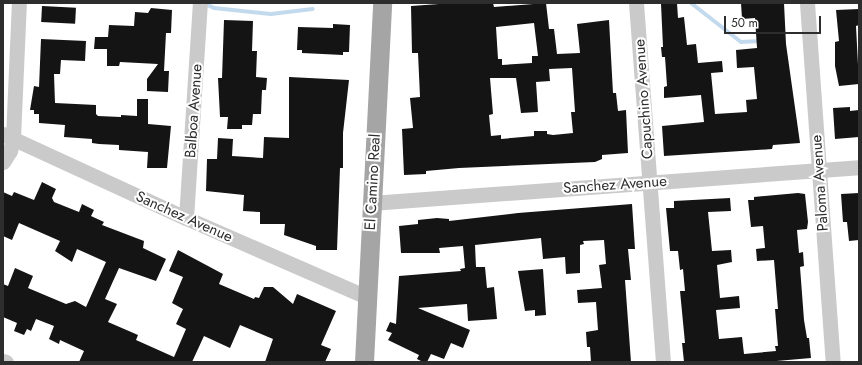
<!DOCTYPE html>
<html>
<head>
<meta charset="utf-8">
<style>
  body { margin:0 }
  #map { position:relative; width:862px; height:365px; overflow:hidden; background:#fff; font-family:Jost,sans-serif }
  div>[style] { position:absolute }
  .stream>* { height:4px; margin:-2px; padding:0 2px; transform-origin:2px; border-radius:2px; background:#c3daee }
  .building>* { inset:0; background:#141414; transform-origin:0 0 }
  .minor>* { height:15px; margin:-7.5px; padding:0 7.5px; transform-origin:7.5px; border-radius:7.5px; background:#cacaca }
  .major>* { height:19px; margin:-9.5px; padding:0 9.5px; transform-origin:9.5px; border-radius:9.5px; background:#a5a5a5 }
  span { translate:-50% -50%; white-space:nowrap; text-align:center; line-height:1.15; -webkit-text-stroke:4px #fff; paint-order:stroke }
  .street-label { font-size:15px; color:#2d2d2d }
  .frame { position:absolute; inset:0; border:4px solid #2d2d2d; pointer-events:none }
  .scale { position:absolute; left:724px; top:16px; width:97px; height:18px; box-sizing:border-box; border:2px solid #2d2d2d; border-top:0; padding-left:5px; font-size:12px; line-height:14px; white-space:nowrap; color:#2d2d2d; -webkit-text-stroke:3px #fff; paint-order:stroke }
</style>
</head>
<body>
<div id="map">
  <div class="stream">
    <div style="left:203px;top:3px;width:12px;rotate:24deg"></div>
    <div style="left:214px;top:8px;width:57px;rotate:6deg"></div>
    <div style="left:271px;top:14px;width:42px;rotate:-6.8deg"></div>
    <div style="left:691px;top:3px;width:63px;rotate:38deg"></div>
    <div style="left:741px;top:42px;width:20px;rotate:-3deg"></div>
  </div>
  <div class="building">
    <div style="clip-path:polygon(evenodd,453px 3px,493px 3px,494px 7px,546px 3px,549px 29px,554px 29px,557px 54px,580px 53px,577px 24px,609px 20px,613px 93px,616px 93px,618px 111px,626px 110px,628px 153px,602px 155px,602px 159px,595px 162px,459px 168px,426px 171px,426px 174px,404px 175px,402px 129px,413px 128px,410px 98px,420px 97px,418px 53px,412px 53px,411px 6px,453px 3px,534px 23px,538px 56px,532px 56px,532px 63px,502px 65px,502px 59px,498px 59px,496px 27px,534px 23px,453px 3px,572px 68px,575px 112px,571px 112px,573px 133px,553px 135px,547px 134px,547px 131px,534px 131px,534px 136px,501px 139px,501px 135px,491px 136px,489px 115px,493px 114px,490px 78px,516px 78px,521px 113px,538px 112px,536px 82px,550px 81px,549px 69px,572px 68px)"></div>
    <div style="clip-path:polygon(677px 3px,678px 18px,684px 17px,687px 45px,696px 44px,698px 63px,722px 61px,723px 72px,711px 73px,715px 114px,747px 112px,746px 100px,757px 99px,754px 67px,737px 68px,736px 50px,757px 48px,755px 18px,742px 19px,741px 3px,784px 3px,786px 44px,800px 143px,773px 145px,772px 149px,664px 156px,662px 126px,704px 122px,701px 95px,664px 98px,664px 87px,667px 86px,665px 57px,662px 57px,661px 47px,663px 47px,661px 4px)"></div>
    <div style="left:42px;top:6px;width:34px;height:16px;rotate:3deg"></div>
    <div style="clip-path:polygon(151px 8px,172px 10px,171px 33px,166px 33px,164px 71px,169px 71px,168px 92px,147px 91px,147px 79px,158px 64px,120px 62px,119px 66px,107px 66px,107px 49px,94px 49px,95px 37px,108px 37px,109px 25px,134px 26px,135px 12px,148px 13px)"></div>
    <div style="clip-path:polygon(859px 9px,859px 25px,856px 26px,859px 84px,839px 86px,835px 66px,835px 42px,839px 41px,836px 10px)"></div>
    <div style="clip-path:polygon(224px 20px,253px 21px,252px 51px,257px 51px,256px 77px,267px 78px,266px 90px,262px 90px,261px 114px,253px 114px,252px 125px,242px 125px,242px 129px,227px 129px,228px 117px,220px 117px,218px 78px,222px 78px)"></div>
    <div style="clip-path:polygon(333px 24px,350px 25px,349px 52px,343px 52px,343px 55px,302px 53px,302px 50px,297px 50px,298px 27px,333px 28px)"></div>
    <div style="clip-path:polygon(41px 39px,86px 41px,85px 61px,61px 60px,60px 74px,54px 74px,55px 103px,96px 105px,96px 114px,98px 116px,121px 117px,121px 115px,137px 116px,137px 99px,148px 99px,148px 124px,171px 126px,167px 168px,147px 168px,148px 152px,119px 150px,119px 145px,99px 144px,92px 143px,92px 139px,64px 137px,65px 125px,39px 123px,39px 114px,34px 114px,34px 110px,30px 110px,34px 86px,39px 87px)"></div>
    <div style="clip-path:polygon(289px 77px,349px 80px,343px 133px,343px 168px,340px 168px,337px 250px,316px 250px,316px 246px,284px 235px,285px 224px,260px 224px,260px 212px,243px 211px,244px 195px,206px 191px,207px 159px,217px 159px,218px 138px,233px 139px,232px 156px,263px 158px,264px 137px,289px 138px)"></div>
    <div style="clip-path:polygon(850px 107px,850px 111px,859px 110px,859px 137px,835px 139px,833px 108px)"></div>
    <div style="clip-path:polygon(42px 182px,56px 189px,52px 198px,54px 202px,79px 212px,82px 204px,94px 210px,91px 216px,104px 222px,102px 225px,144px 241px,143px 248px,166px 259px,156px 281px,119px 268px,105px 299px,117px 304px,108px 322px,138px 335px,136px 340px,174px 357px,186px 329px,176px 324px,183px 309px,172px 303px,183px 277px,169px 271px,178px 250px,223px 274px,219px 284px,254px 299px,255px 297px,259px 298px,264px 287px,273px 287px,293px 304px,297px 294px,336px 311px,321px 345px,331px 349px,325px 362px,265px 362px,273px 339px,240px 325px,230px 348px,204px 336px,192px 362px,79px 362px,84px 351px,60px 340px,59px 344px,49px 339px,54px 326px,36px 319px,31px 331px,27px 329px,24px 335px,14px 331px,17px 323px,3px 317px,3px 284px,8px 286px,15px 268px,33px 276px,28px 288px,66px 304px,75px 301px,86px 307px,106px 262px,77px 249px,72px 262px,55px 251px,60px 241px,19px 223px,12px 240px,3px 236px,3px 192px,12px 196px,14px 192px,34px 200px)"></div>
    <div style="clip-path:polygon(798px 193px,805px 194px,808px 222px,807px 229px,797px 230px,799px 253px,803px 252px,804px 266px,800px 267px,804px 320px,807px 338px,809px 338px,811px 358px,765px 362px,684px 362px,682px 343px,685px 343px,680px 291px,685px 291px,683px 269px,680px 270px,678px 251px,670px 251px,666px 208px,674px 208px,674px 201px,730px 198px,731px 211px,708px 212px,712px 251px,731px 250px,732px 262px,717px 265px,720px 298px,739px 296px,740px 308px,716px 310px,719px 339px,742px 337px,744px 354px,776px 351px,775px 346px,778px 346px,775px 309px,778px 309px,774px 260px,757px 261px,756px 249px,765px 248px,763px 226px,751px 227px,748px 200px,754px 200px,754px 197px)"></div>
    <div style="clip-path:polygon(859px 193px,859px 240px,849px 241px,847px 222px,843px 222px,841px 194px)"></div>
    <div style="clip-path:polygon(632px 204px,635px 249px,628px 249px,631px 280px,625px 280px,631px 362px,591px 362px,590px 347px,587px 347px,586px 332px,598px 330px,596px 302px,578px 303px,577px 290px,602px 288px,599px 265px,606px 264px,604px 240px,583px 241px,584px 244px,580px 245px,580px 273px,566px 274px,565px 257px,543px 259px,541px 238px,475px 245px,476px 267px,485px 267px,487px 288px,494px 287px,497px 319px,468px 321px,467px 304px,418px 308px,470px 330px,463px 348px,451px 343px,444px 359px,431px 354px,427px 362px,423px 362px,417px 359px,419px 355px,388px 340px,392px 333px,386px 331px,390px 322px,396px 324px,399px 276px,461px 271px,460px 269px,465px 268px,463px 246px,439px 248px,440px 253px,401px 253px,399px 226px,418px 224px,418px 220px,437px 218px,449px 219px,449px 221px,518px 213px)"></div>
    <div style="clip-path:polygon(543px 269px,546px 315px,535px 316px,535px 310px,525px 311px,518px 271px)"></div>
  </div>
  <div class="minor">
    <div style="left:636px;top:3px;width:360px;rotate:85.7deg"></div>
    <div style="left:807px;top:3px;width:360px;rotate:85.9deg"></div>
    <div style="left:3px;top:134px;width:201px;rotate:24.7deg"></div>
    <div style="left:186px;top:218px;width:197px;rotate:23.6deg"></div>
    <div style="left:3px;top:162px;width:13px;rotate:-58deg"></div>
    <div style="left:10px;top:151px;width:13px;rotate:-77deg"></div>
    <div style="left:13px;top:138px;width:135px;rotate:-87.5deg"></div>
    <div style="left:371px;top:203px;width:489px;rotate:-4.2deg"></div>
    <div style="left:186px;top:218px;width:215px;rotate:-86.3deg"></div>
    <div style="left:3px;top:361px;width:3px;rotate:18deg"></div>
  </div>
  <div class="major">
    <div style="left:364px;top:362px;width:359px;rotate:-87.1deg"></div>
  </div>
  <div class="street-label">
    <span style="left:644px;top:99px;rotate:-94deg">Capuchino Avenue</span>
    <span style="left:194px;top:111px;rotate:-86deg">Balboa Avenue</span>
    <span style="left:373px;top:182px;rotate:-87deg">El Camino Real</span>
    <span style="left:820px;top:183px;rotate:-94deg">Paloma Avenue</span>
    <span style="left:615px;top:185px;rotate:-4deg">Sanchez Avenue</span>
    <span style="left:184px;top:217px;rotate:24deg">Sanchez Avenue</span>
  </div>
  <div class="frame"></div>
  <div class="scale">50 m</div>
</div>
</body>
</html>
